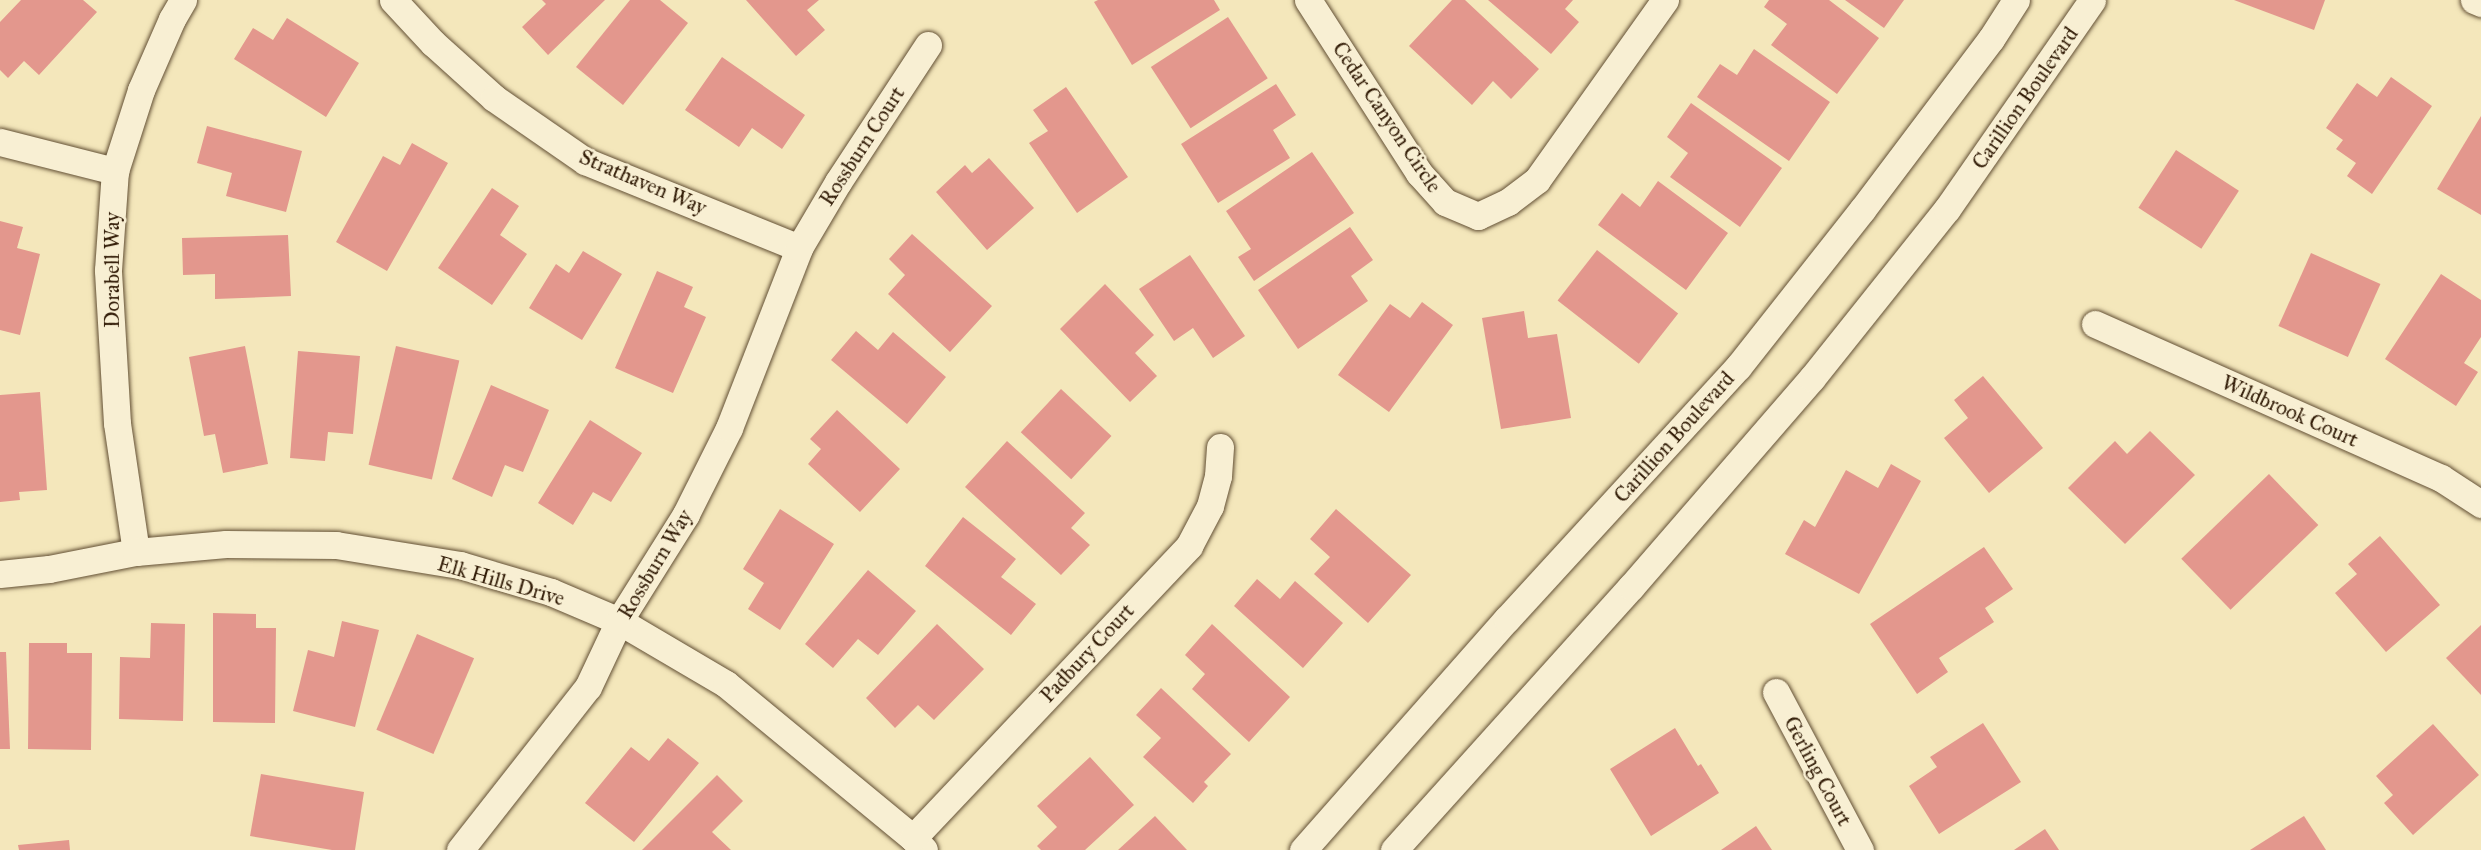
<!DOCTYPE html>
<html>
<head>
<meta charset="utf-8">
<style>
  body { margin:0 }
  #map { position:relative; width:2481px; height:850px; overflow:hidden; background:#f4e7bb; font-family:"IM FELL Great Primer",serif }
  div>[style] { position:absolute }
  .building>* { inset:0; background:#e3978d; transform-origin:0 0 }
  .roads { filter:drop-shadow(0 0 2px #624f34) drop-shadow(0 0 2px #624f34) }
  .street>* { height:27px; margin:-13.5px; padding:0 13.5px; transform-origin:13.5px; border-radius:13.5px; background:#f8efd3 }
  span { translate:-50% -50%; white-space:nowrap; text-align:center; line-height:1.15; -webkit-text-stroke:5px #f8efd3; paint-order:stroke }
  .street-label { font-size:21px; color:#321c07 }
</style>
</head>
<body>
<div id="map">
  <div class="building">
    <div style="clip-path:polygon(21px 0,83px 0,97px 12px,39px 75px,24px 61px,8px 78px,0 70px,0 22px)"></div>
    <div style="clip-path:polygon(542px 0,605px 0,548px 55px,522px 27px,546px 4px)"></div>
    <div style="clip-path:polygon(630px 0,660px 0,688px 23px,623px 105px,576px 67px)"></div>
    <div style="clip-path:polygon(746px 0,819px 0,807px 10px,825px 30px,796px 56px)"></div>
    <div style="clip-path:polygon(1098px 0,1214px 0,1220px 10px,1132px 65px,1094px 2px)"></div>
    <div style="clip-path:polygon(1452px 0,1465px 0,1539px 69px,1511px 99px,1493px 81px,1472px 105px,1409px 46px)"></div>
    <div style="clip-path:polygon(1488px 0,1573px 0,1565px 9px,1579px 22px,1551px 54px)"></div>
    <div style="clip-path:polygon(1769px 0,1829px 0,1879px 38px,1837px 94px,1771px 45px,1787px 24px,1764px 7px)"></div>
    <div style="clip-path:polygon(1845px 0,1904px 0,1884px 28px)"></div>
    <div style="clip-path:polygon(2234px 0,2325px 0,2314px 30px)"></div>
    <div style="left:1228px;top:17px;width:73px;height:92px;rotate:57deg"></div>
    <div style="clip-path:polygon(287px 18px,359px 63px,326px 117px,234px 59px,253px 28px,273px 40px)"></div>
    <div style="clip-path:polygon(1754px 49px,1830px 102px,1789px 161px,1697px 97px,1720px 64px,1737px 75px)"></div>
    <div style="clip-path:polygon(722px 57px,805px 115px,782px 149px,752px 128px,739px 147px,685px 110px)"></div>
    <div style="clip-path:polygon(2391px 77px,2432px 106px,2372px 194px,2347px 176px,2356px 163px,2336px 149px,2343px 140px,2326px 128px,2357px 83px,2377px 97px)"></div>
    <div style="clip-path:polygon(1276px 84px,1296px 115px,1273px 130px,1290px 158px,1218px 203px,1181px 144px)"></div>
    <div style="clip-path:polygon(1066px 87px,1128px 177px,1077px 213px,1029px 143px,1048px 131px,1033px 110px)"></div>
    <div style="clip-path:polygon(1691px 103px,1782px 168px,1740px 227px,1670px 177px,1688px 153px,1667px 137px)"></div>
    <div style="clip-path:polygon(2481px 116px,2481px 215px,2437px 189px)"></div>
    <div style="clip-path:polygon(207px 126px,302px 151px,286px 212px,226px 196px,232px 173px,197px 163px)"></div>
    <div style="clip-path:polygon(412px 143px,448px 163px,387px 271px,336px 242px,383px 156px,400px 165px)"></div>
    <div style="left:2176px;top:150px;width:75px;height:69px;rotate:33deg"></div>
    <div style="clip-path:polygon(1312px 152px,1354px 213px,1254px 281px,1238px 257px,1251px 249px,1226px 211px)"></div>
    <div style="clip-path:polygon(989px 158px,1034px 208px,987px 250px,936px 192px,965px 165px,972px 173px)"></div>
    <div style="clip-path:polygon(1658px 181px,1728px 233px,1686px 290px,1598px 225px,1622px 193px,1640px 207px)"></div>
    <div style="clip-path:polygon(492px 188px,519px 206px,500px 235px,527px 254px,492px 305px,438px 268px)"></div>
    <div style="clip-path:polygon(0 221px,23px 227px,17px 248px,40px 254px,20px 335px,0 330px)"></div>
    <div style="clip-path:polygon(1350px 227px,1373px 260px,1351px 276px,1368px 301px,1298px 349px,1258px 290px)"></div>
    <div style="clip-path:polygon(912px 234px,992px 306px,950px 352px,888px 294px,905px 275px,889px 259px)"></div>
    <div style="clip-path:polygon(288px 235px,291px 296px,215px 299px,215px 274px,183px 275px,182px 238px)"></div>
    <div style="left:1597px;top:250px;width:103px;height:64px;rotate:38deg"></div>
    <div style="clip-path:polygon(583px 251px,622px 274px,582px 340px,529px 308px,556px 264px,569px 273px)"></div>
    <div style="left:2311px;top:253px;width:76px;height:80px;rotate:24deg"></div>
    <div style="clip-path:polygon(1190px 255px,1245px 336px,1213px 358px,1193px 328px,1174px 341px,1139px 289px)"></div>
    <div style="clip-path:polygon(657px 271px,693px 287px,684px 307px,706px 317px,673px 393px,615px 368px)"></div>
    <div style="clip-path:polygon(2441px 274px,2481px 300px,2481px 337px,2464px 363px,2478px 372px,2456px 406px,2385px 359px)"></div>
    <div style="clip-path:polygon(1105px 284px,1154px 335px,1135px 353px,1157px 376px,1130px 402px,1060px 329px)"></div>
    <div style="clip-path:polygon(1422px 302px,1453px 325px,1389px 412px,1338px 375px,1390px 304px,1410px 318px)"></div>
    <div style="clip-path:polygon(1524px 311px,1528px 338px,1557px 334px,1571px 418px,1501px 429px,1482px 318px)"></div>
    <div style="clip-path:polygon(856px 331px,878px 350px,893px 332px,946px 377px,907px 424px,831px 360px)"></div>
    <div style="clip-path:polygon(245px 346px,268px 464px,223px 473px,215px 434px,204px 436px,189px 357px)"></div>
    <div style="left:396px;top:346px;width:65px;height:122px;rotate:13deg"></div>
    <div style="clip-path:polygon(298px 351px,360px 356px,353px 434px,328px 432px,325px 461px,290px 458px)"></div>
    <div style="clip-path:polygon(1983px 376px,2043px 448px,1989px 493px,1944px 438px,1968px 418px,1954px 400px)"></div>
    <div style="clip-path:polygon(491px 385px,549px 410px,523px 472px,505px 465px,492px 497px,452px 479px)"></div>
    <div style="left:1061px;top:389px;width:69px;height:59px;rotate:43deg"></div>
    <div style="clip-path:polygon(40px 392px,47px 490px,19px 492px,20px 500px,0 502px,0 395px)"></div>
    <div style="clip-path:polygon(837px 410px,900px 469px,860px 512px,808px 464px,821px 449px,810px 439px)"></div>
    <div style="clip-path:polygon(590px 420px,642px 453px,611px 502px,593px 492px,573px 525px,538px 503px)"></div>
    <div style="clip-path:polygon(2150px 431px,2195px 475px,2125px 544px,2068px 488px,2115px 441px,2127px 454px)"></div>
    <div style="clip-path:polygon(1007px 441px,1085px 513px,1071px 528px,1090px 545px,1061px 575px,965px 487px)"></div>
    <div style="clip-path:polygon(1891px 464px,1921px 481px,1859px 594px,1785px 554px,1804px 520px,1815px 527px,1846px 470px,1878px 488px)"></div>
    <div style="left:2269px;top:474px;width:71px;height:122px;rotate:46deg"></div>
    <div style="clip-path:polygon(780px 509px,834px 544px,780px 630px,748px 609px,764px 583px,743px 569px)"></div>
    <div style="clip-path:polygon(1336px 509px,1411px 575px,1368px 623px,1314px 574px,1330px 557px,1310px 539px)"></div>
    <div style="clip-path:polygon(963px 517px,1016px 559px,1001px 577px,1036px 604px,1011px 635px,925px 566px)"></div>
    <div style="clip-path:polygon(2380px 536px,2440px 605px,2386px 652px,2335px 593px,2357px 574px,2348px 564px)"></div>
    <div style="clip-path:polygon(1984px 547px,2013px 589px,1985px 608px,1994px 622px,1939px 658px,1948px 672px,1917px 694px,1870px 624px)"></div>
    <div style="clip-path:polygon(868px 570px,916px 611px,878px 655px,858px 639px,833px 668px,805px 644px)"></div>
    <div style="clip-path:polygon(1257px 579px,1280px 599px,1295px 581px,1343px 623px,1303px 668px,1234px 606px)"></div>
    <div style="clip-path:polygon(213px 613px,256px 614px,256px 628px,276px 628px,275px 723px,213px 722px)"></div>
    <div style="clip-path:polygon(342px 621px,379px 630px,355px 727px,293px 711px,308px 650px,334px 657px)"></div>
    <div style="clip-path:polygon(151px 623px,185px 624px,183px 721px,119px 719px,120px 657px,150px 658px)"></div>
    <div style="clip-path:polygon(937px 624px,984px 669px,934px 720px,918px 705px,895px 728px,866px 698px)"></div>
    <div style="clip-path:polygon(1212px 624px,1290px 697px,1249px 742px,1192px 689px,1205px 674px,1185px 655px)"></div>
    <div style="clip-path:polygon(2481px 625px,2481px 695px,2446px 658px)"></div>
    <div style="left:417px;top:634px;width:62px;height:104px;rotate:23deg"></div>
    <div style="clip-path:polygon(29px 643px,67px 643px,67px 653px,92px 653px,91px 750px,28px 749px)"></div>
    <div style="clip-path:polygon(0 652px,6px 652px,10px 749px,0 749px)"></div>
    <div style="clip-path:polygon(1161px 688px,1231px 754px,1204px 782px,1208px 786px,1193px 803px,1143px 757px,1161px 738px,1136px 715px)"></div>
    <div style="clip-path:polygon(1983px 723px,2021px 782px,1939px 834px,1909px 786px,1937px 767px,1930px 757px)"></div>
    <div style="clip-path:polygon(2433px 724px,2479px 775px,2413px 835px,2384px 803px,2393px 795px,2376px 776px)"></div>
    <div style="clip-path:polygon(1675px 728px,1698px 766px,1701px 764px,1719px 793px,1651px 836px,1610px 769px)"></div>
    <div style="clip-path:polygon(668px 738px,699px 763px,634px 842px,585px 803px,631px 747px,649px 761px)"></div>
    <div style="clip-path:polygon(1090px 757px,1134px 805px,1085px 850px,1041px 850px,1037px 846px,1057px 827px,1037px 806px)"></div>
    <div style="clip-path:polygon(261px 774px,364px 792px,355px 850px,332px 850px,250px 836px)"></div>
    <div style="clip-path:polygon(717px 775px,743px 801px,712px 832px,731px 850px,642px 850px)"></div>
    <div style="clip-path:polygon(1155px 816px,1187px 850px,1118px 850px)"></div>
    <div style="clip-path:polygon(2304px 816px,2326px 850px,2250px 850px)"></div>
    <div style="clip-path:polygon(1756px 826px,1772px 850px,1721px 850px)"></div>
    <div style="clip-path:polygon(2045px 829px,2059px 850px,2014px 850px)"></div>
    <div style="clip-path:polygon(69px 840px,70px 850px,19px 850px,18px 845px)"></div>
  </div>
  <div class="roads">
    <div class="street">
      <div style="left:393px;top:0;width:59px;rotate:47.1deg"></div>
      <div style="left:433px;top:43px;width:82px;rotate:42deg"></div>
      <div style="left:494px;top:98px;width:111px;rotate:34.7deg"></div>
      <div style="left:585px;top:161px;width:231px;rotate:22.1deg"></div>
      <div style="left:1308px;top:0;width:206px;rotate:57.3deg"></div>
      <div style="left:1419px;top:173px;width:39px;rotate:48deg"></div>
      <div style="left:1445px;top:202px;width:36px;rotate:23deg"></div>
      <div style="left:1478px;top:216px;width:33px;rotate:-25deg"></div>
      <div style="left:1508px;top:202px;width:36px;rotate:-37deg"></div>
      <div style="left:1537px;top:180px;width:221px;rotate:-54.6deg"></div>
      <div style="left:2474px;top:0;width:8px;rotate:23deg"></div>
      <div style="left:0;top:142px;width:119px;rotate:14.2deg"></div>
      <div style="left:2095px;top:324px;width:379px;rotate:24deg"></div>
      <div style="left:2441px;top:478px;width:48px;rotate:33deg"></div>
      <div style="left:136px;top:552px;width:130px;rotate:-98.4deg"></div>
      <div style="left:117px;top:423px;width:153px;rotate:-93.4deg"></div>
      <div style="left:108px;top:270px;width:99px;rotate:-86deg"></div>
      <div style="left:115px;top:171px;width:85px;rotate:-72.2deg"></div>
      <div style="left:141px;top:90px;width:77px;rotate:-66.4deg"></div>
      <div style="left:172px;top:19px;width:22px;rotate:-60deg"></div>
      <div style="left:0;top:574px;width:49px;rotate:-5.8deg"></div>
      <div style="left:49px;top:569px;width:89px;rotate:-11.1deg"></div>
      <div style="left:136px;top:552px;width:90px;rotate:-5.1deg"></div>
      <div style="left:226px;top:544px;width:110px;rotate:0.5deg"></div>
      <div style="left:336px;top:545px;width:126px;rotate:9.2deg"></div>
      <div style="left:460px;top:565px;width:95px;rotate:16.5deg"></div>
      <div style="left:551px;top:592px;width:74px;rotate:23.1deg"></div>
      <div style="left:619px;top:621px;width:124px;rotate:30.5deg"></div>
      <div style="left:726px;top:684px;width:242px;rotate:39.5deg"></div>
      <div style="left:913px;top:838px;width:16px;rotate:47deg"></div>
      <div style="left:1776px;top:692px;width:179px;rotate:62deg"></div>
      <div style="left:913px;top:838px;width:402px;rotate:-46.6deg"></div>
      <div style="left:1189px;top:546px;width:45px;rotate:-62.3deg"></div>
      <div style="left:1210px;top:506px;width:31px;rotate:-75deg"></div>
      <div style="left:1218px;top:476px;width:29px;rotate:-86deg"></div>
      <div style="left:460px;top:850px;width:207px;rotate:-51.9deg"></div>
      <div style="left:588px;top:687px;width:73px;rotate:-64.8deg"></div>
      <div style="left:619px;top:621px;width:126px;rotate:-57.9deg"></div>
      <div style="left:686px;top:514px;width:96px;rotate:-63.4deg"></div>
      <div style="left:729px;top:428px;width:193px;rotate:-68.7deg"></div>
      <div style="left:799px;top:248px;width:77px;rotate:-59.4deg"></div>
      <div style="left:838px;top:182px;width:164px;rotate:-56.7deg"></div>
      <div style="left:1303px;top:850px;width:308px;rotate:-48.6deg"></div>
      <div style="left:1507px;top:619px;width:342px;rotate:-47.5deg"></div>
      <div style="left:1738px;top:367px;width:200px;rotate:-51.7deg"></div>
      <div style="left:1862px;top:210px;width:214px;rotate:-53deg"></div>
      <div style="left:1991px;top:39px;width:46px;rotate:-57.3deg"></div>
      <div style="left:1394px;top:850px;width:354px;rotate:-48deg"></div>
      <div style="left:1631px;top:587px;width:276px;rotate:-49.1deg"></div>
      <div style="left:1812px;top:378px;width:216px;rotate:-51.4deg"></div>
      <div style="left:1947px;top:209px;width:254px;rotate:-55.2deg"></div>
    </div>
  </div>
  <div class="street-label">
    <span style="left:2025px;top:98px;rotate:-55deg">Carillion Boulevard</span>
    <span style="left:1387px;top:117px;rotate:56deg">Cedar Canyon Circle</span>
    <span style="left:862px;top:146px;rotate:-57deg">Rossburn Court</span>
    <span style="left:643px;top:182px;rotate:23deg">Strathaven Way</span>
    <span style="left:112px;top:270px;rotate:-90deg">Dorabell Way</span>
    <span style="left:2290px;top:411px;rotate:24deg">Wildbrook Court</span>
    <span style="left:1674px;top:437px;rotate:-48deg">Carillion Boulevard</span>
    <span style="left:655px;top:564px;rotate:-59deg">Rossburn Way</span>
    <span style="left:501px;top:581px;rotate:16deg">Elk Hills Drive</span>
    <span style="left:1087px;top:653px;rotate:-47deg">Padbury Court</span>
    <span style="left:1818px;top:771px;rotate:62deg">Gerling Court</span>
  </div>
</div>
</body>
</html>
